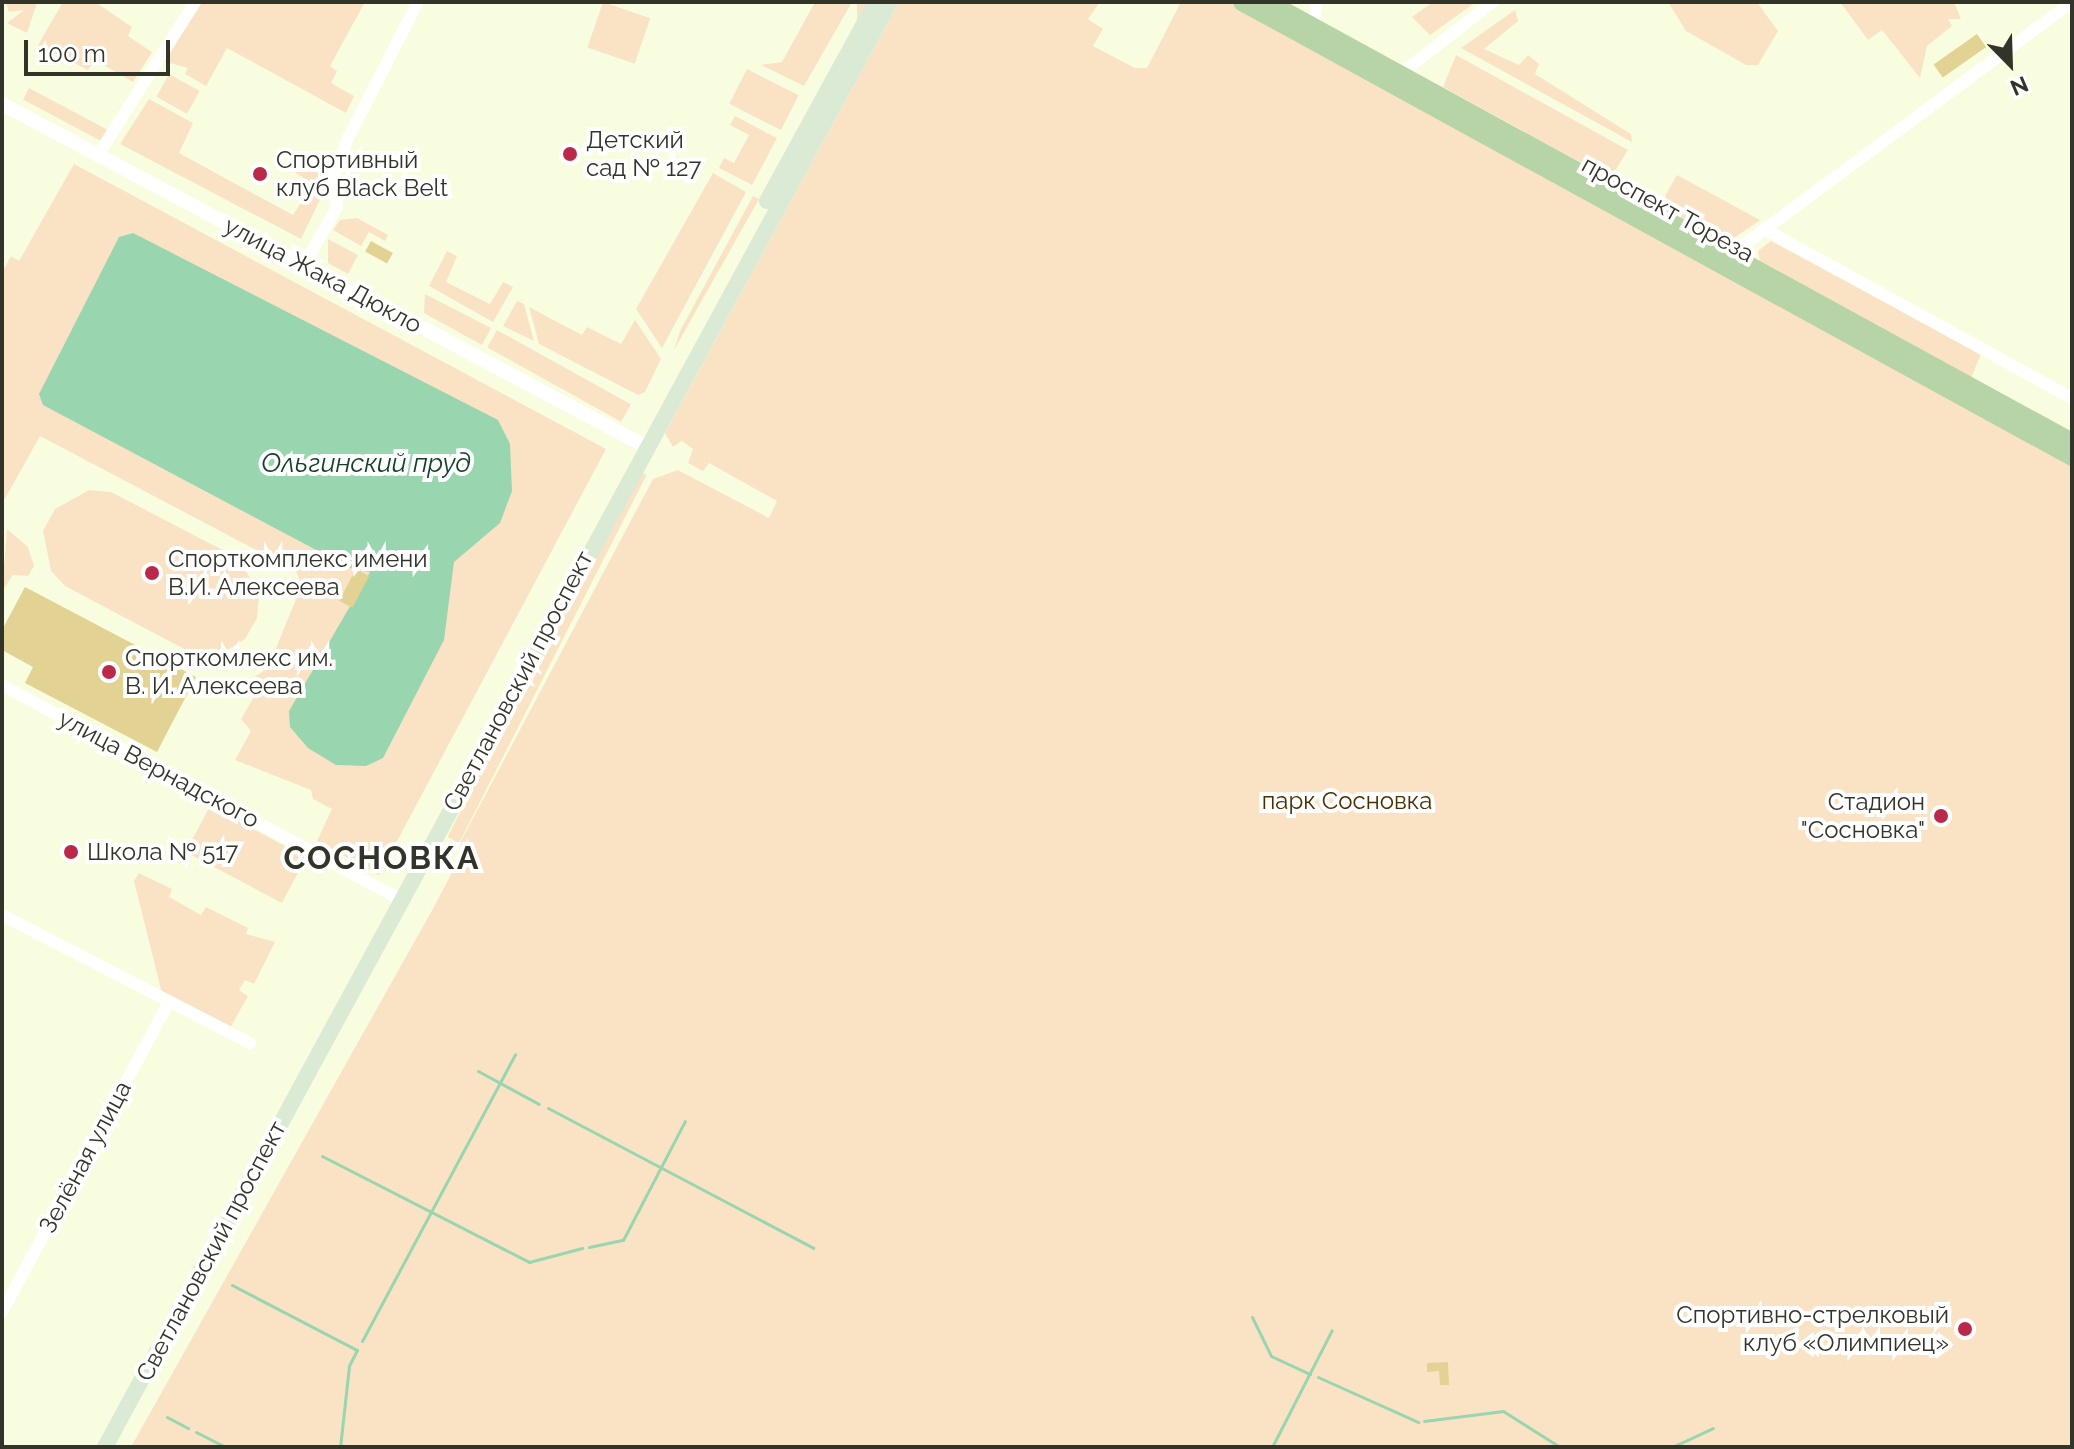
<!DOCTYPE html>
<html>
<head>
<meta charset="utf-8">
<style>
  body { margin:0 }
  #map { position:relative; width:2074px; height:1449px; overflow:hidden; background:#f8fde0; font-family:Raleway,sans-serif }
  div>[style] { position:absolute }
  .green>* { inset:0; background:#fae3c5; transform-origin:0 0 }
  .water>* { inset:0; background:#99d5af }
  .stream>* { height:3px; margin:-1.5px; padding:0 1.5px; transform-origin:1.5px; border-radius:1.5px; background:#99d5af }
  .building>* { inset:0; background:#e2d294; transform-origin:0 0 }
  .minor>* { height:12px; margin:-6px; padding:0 6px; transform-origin:6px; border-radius:6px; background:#fff }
  .tertiary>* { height:14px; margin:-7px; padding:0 7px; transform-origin:7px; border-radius:7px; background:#fff }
  .secondary>* { height:16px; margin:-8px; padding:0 8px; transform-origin:8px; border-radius:8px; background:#dbead4 }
  .primary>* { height:18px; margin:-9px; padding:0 9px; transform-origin:9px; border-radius:9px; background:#b7d4a9 }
  .dots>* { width:22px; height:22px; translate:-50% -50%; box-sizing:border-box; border:4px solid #fff; border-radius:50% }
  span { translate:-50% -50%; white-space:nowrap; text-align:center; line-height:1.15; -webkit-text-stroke:8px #fff; paint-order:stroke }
  .poi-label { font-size:24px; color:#333429 }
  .left { translate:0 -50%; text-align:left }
  .right { translate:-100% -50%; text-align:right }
  .street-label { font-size:24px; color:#333429 }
  .park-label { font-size:24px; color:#492f03 }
  .water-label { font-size:26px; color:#124027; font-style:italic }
  .district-label { font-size:32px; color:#333429; font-weight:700; letter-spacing:2px }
  .frame { position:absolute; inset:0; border:4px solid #333429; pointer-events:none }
  .north { position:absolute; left:1970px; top:24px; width:80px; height:80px; -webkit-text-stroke:6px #fff; paint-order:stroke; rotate:157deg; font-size:22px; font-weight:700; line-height:32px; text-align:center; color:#333429 }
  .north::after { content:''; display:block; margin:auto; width:28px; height:36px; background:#333429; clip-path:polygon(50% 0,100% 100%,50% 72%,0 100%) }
  .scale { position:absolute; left:24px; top:40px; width:146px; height:36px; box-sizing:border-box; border:4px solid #333429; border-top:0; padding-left:10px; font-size:24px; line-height:28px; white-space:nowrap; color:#333429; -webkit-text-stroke:6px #fff; paint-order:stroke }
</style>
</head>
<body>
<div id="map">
  <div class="green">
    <div style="clip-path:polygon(6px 2px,37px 3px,27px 33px,7px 23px,24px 10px,9px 12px)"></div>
    <div style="clip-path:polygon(63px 2px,95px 2px,132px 27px,128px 36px,152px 52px,133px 82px,95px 60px,88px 70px,38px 45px)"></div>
    <div style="clip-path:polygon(202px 2px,365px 2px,330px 66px,337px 71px,331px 83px,354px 96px,346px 113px,227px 48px,206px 86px,185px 74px,188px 68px,163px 61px)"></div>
    <div style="left:603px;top:2px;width:50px;height:48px;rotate:19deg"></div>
    <div style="clip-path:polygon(815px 2px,852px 2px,804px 86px,761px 65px,782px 62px)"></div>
    <div style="left:857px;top:2px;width:9px;height:90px"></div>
    <div style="clip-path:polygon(899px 2px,1100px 2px,1088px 19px,1103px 29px,1093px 46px,1135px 68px,1147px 68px,1181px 2px,1228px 2px,2072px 464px,2072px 1447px,131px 1447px,435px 905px,460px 857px,461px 841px,653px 479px,678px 470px,769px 518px,777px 501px,709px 463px,703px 471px,688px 463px,693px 449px,682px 441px,673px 447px,665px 433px)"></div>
    <div style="clip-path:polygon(1433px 2px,1476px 2px,1430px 35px,1412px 17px)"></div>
    <div style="clip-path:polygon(1668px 2px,1757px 2px,1778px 31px,1758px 65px,1746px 65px,1686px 31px)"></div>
    <div style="clip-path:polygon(1840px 2px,1954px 2px,1961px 19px,1948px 19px,1952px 26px,1927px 46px,1920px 78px,1882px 30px,1868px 40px)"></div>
    <div style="clip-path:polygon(1515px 10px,1518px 21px,1484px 49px,1519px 65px,1528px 55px,1539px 64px,1535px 74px,1631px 134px,1632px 142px,1461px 48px)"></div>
    <div style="clip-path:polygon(1456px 55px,1628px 150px,1616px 169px,1605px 176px,1443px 87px)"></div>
    <div style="left:747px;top:69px;width:58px;height:39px;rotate:27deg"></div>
    <div style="left:169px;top:74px;width:35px;height:26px;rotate:29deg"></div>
    <div style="left:29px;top:88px;width:90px;height:13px;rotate:28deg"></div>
    <div style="clip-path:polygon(149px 99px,193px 123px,179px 153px,293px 215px,313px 184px,293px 171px,299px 161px,329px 181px,301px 239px,120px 144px)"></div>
    <div style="clip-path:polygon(735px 116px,777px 138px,752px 185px,719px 168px,724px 158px,734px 163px,749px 135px,730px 125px)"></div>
    <div style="clip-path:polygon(74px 164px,606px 449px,379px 875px,317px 841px,332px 809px,313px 799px,311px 790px,235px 760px,251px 731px,241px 719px,255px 695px,250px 680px,268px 668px,296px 599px,305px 595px,296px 571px,40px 436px,2px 504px,2px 273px,11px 256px,19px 261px)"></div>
    <div style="clip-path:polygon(713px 173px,746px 192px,662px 348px,636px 309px)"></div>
    <div style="clip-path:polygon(1677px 175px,1760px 220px,1727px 243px,1669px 211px,1665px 196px)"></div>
    <div style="clip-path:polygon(753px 196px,759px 199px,674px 350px,680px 331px)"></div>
    <div style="clip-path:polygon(357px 218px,388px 235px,385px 241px,369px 232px,361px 246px,333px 230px,340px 220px)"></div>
    <div style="clip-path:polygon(328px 239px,358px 255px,348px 274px,328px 263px)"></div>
    <div style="clip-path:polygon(1771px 241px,1981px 354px,1971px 378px,1760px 262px,1758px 251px)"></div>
    <div style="clip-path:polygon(447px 251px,457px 256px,446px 282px,490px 304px,503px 282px,513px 287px,493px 322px,429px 286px)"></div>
    <div style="clip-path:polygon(425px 294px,491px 328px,482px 345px,424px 313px)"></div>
    <div style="clip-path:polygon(517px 301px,524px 304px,534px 341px,503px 326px)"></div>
    <div style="clip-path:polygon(529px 307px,582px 335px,587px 327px,621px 344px,635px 320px,661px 359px,645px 392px,638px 395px,539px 344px)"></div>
    <div style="left:497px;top:330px;width:153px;height:20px;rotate:29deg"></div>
    <div style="left:635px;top:469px;width:13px;height:413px;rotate:27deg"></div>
    <div style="clip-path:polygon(89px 490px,111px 492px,240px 559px,259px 596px,257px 618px,245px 639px,226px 651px,186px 650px,65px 586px,51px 571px,43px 531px,55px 509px)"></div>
    <div style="clip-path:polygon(7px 529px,28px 547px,34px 566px,28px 576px,13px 575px,2px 591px)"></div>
    <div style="left:210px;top:806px;width:109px;height:52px;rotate:28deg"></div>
    <div style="clip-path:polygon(139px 873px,172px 889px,169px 897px,201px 915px,206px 907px,248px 928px,246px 934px,275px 942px,254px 984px,245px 980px,239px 990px,248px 996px,230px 1028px,162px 994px,134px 881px)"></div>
  </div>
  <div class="water">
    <div style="clip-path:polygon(133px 233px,498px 420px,510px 444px,512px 491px,500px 523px,454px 562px,444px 640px,383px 758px,366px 766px,336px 765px,308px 748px,290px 727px,289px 711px,370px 572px,350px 568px,43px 405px,39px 394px,119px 237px)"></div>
  </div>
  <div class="stream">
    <div style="left:478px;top:1071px;width:69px;rotate:28.4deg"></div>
    <div style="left:548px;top:1108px;width:300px;rotate:27.8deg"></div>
    <div style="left:322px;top:1156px;width:233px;rotate:27.1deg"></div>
    <div style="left:529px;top:1262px;width:55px;rotate:-14.8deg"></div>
    <div style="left:589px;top:1247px;width:35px;rotate:-12deg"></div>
    <div style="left:623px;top:1240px;width:134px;rotate:-62.5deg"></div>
    <div style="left:232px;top:1285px;width:141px;rotate:27.5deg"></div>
    <div style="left:357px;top:1350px;width:18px;rotate:117deg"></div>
    <div style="left:349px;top:1366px;width:81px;rotate:96.3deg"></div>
    <div style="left:1252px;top:1317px;width:43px;rotate:64deg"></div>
    <div style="left:1271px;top:1356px;width:43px;rotate:24.8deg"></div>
    <div style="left:362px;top:1341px;width:325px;rotate:-61.9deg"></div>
    <div style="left:1318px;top:1377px;width:110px;rotate:24.2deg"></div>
    <div style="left:167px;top:1417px;width:24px;rotate:28deg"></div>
    <div style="left:1424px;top:1421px;width:80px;rotate:-7.2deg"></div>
    <div style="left:1503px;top:1411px;width:67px;rotate:32.3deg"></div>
    <div style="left:196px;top:1432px;width:33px;rotate:27deg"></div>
    <div style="left:1272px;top:1447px;width:131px;rotate:-62.9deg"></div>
    <div style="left:1672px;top:1447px;width:45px;rotate:-24.9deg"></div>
  </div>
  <div class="building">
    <div style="left:1977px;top:34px;width:16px;height:53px;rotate:55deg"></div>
    <div style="left:371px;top:241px;width:25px;height:12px;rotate:29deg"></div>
    <div style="left:356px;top:569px;width:15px;height:36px;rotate:28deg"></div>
    <div style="clip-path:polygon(25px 587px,196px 677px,157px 752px,25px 683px,33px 667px,2px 650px,2px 630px)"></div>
    <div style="clip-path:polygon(1448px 1362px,1449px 1385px,1440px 1385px,1439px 1371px,1427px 1372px,1427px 1363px)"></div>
  </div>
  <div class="minor">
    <div style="left:1313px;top:27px;width:25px;rotate:-81deg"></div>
    <div style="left:1395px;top:78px;width:124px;rotate:-37.8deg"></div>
    <div style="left:98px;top:155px;width:181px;rotate:-57.6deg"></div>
    <div style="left:1764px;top:229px;width:351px;rotate:28.8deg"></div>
    <div style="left:1730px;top:255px;width:425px;rotate:-36.5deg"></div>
    <div style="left:304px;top:265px;width:67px;rotate:-60.4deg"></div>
    <div style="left:337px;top:207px;width:29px;rotate:-96deg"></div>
    <div style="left:334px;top:178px;width:40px;rotate:-71.1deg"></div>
    <div style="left:347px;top:140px;width:155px;rotate:-62.8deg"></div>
    <div style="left:2px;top:685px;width:453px;rotate:28.3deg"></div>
    <div style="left:2px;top:915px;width:279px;rotate:27.3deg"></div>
    <div style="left:2px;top:1312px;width:352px;rotate:-61.7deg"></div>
  </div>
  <div class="tertiary">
    <div style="left:2px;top:104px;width:728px;rotate:28.01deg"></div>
  </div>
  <div class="secondary">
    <div style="left:767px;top:201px;width:227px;rotate:-61.3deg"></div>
    <div style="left:105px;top:1447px;width:1644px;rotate:-61.49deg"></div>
  </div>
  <div class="primary">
    <div style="left:1242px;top:2px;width:947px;rotate:28.73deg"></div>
    <div style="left:1268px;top:2px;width:917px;rotate:28.69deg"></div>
  </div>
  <div class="dots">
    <div style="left:570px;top:154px;background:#ba294a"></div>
    <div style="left:260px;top:174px;background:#ba294a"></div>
    <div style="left:152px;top:573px;background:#ba294a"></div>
    <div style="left:109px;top:672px;background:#ba294a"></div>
    <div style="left:1941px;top:816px;background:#ba294a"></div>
    <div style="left:71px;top:852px;background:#ba294a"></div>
    <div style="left:1965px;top:1329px;background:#ba294a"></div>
  </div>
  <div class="poi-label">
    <span class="left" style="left:586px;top:154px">Детский<br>сад № 127</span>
    <span class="left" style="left:276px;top:174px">Спортивный<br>клуб Black Belt</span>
    <span class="left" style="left:168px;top:573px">Спорткомплекс имени<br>В.И. Алексеева</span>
    <span class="left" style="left:125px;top:672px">Спорткомлекс им.<br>В. И. Алексеева</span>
    <span class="right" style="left:1925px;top:816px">Стадион<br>"Сосновка"</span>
    <span class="left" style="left:87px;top:852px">Школа № 517</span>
    <span class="right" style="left:1949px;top:1329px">Спортивно-стрелковый<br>клуб «Олимпиец»</span>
  </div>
  <div class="street-label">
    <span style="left:1668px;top:209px;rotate:29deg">проспект Тореза</span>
    <span style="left:323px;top:275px;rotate:28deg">улица Жака Дюкло</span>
    <span style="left:518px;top:681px;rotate:-62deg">Светлановский проспект</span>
    <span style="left:159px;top:769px;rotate:28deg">улица Вернадского</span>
    <span style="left:85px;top:1157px;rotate:-62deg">Зелёная улица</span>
    <span style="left:211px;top:1251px;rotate:-62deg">Светлановский проспект</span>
  </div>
  <div class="park-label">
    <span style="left:1347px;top:801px">парк Сосновка</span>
  </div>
  <div class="water-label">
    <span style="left:366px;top:464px">Ольгинский пруд</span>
  </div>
  <div class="district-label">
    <span style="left:382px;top:858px">СОСНОВКА</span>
  </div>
  <div class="frame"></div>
  <div class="north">N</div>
  <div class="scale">100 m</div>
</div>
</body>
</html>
